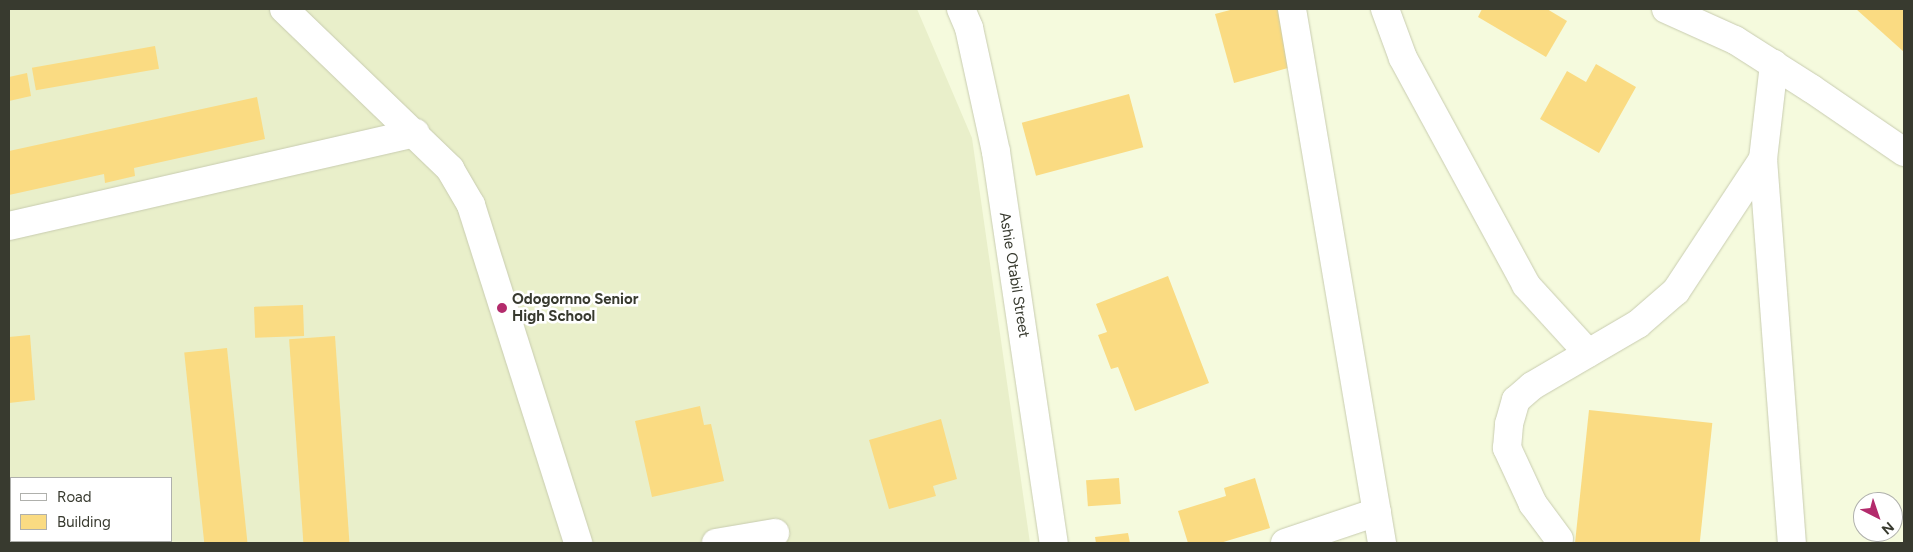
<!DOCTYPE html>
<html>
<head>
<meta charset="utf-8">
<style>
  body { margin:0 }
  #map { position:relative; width:1913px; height:552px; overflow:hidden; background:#f5fadd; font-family:Figtree,sans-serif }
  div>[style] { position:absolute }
  .built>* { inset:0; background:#e9efca }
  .building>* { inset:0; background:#fadb82; transform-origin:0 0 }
  .roads { filter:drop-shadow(0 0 1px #c8ccb0) drop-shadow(0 0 1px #c8ccb0) }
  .minor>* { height:28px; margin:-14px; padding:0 14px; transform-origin:14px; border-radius:14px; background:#fff }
  .dots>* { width:14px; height:14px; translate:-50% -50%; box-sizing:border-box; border:2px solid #fff; border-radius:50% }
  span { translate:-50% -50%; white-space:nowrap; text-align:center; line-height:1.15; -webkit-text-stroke:5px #fff; paint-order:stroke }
  .street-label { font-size:15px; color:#383a2f }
  .poi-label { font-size:15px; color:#383a2f; font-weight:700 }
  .left { translate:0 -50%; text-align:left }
  .frame { position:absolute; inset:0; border:10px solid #383a2f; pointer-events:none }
  .legend { position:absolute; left:10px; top:477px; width:162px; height:65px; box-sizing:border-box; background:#fff; border:1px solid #afb0ac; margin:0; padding:6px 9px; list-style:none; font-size:15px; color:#383a2f }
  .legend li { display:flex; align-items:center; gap:10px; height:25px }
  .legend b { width:25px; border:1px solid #afb0ac }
  .north { position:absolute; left:1853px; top:492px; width:50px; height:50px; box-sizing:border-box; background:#fff; border:1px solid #afb0ac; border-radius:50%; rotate:139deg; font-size:14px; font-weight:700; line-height:20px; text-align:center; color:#383a2f }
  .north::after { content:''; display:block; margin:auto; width:18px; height:22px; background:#b32b6c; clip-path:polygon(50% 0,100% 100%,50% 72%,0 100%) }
</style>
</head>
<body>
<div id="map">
  <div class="built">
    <div style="clip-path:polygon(evenodd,9px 9px,917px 9px,972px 138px,1030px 543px,9px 543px,9px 9px,11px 478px,171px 478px,171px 541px,11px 541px,11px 478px)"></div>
  </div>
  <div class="building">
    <div style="clip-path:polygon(1234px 9px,1279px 9px,1295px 66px,1234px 83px,1215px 14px)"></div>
    <div style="clip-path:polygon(1482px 9px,1547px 9px,1567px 21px,1546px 57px,1478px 17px)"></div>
    <div style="clip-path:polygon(1856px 9px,1904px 9px,1904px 52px)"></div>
    <div style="left:155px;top:46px;width:23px;height:125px;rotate:80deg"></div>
    <div style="clip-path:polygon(1596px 64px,1636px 87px,1599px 153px,1540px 119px,1567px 71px,1586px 82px)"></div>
    <div style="clip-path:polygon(27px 73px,31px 96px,9px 101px,9px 77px)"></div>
    <div style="left:1129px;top:94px;width:55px;height:111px;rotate:75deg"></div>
    <div style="clip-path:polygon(257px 97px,265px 139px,134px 168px,135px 176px,105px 183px,104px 174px,9px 195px,9px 151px)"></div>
    <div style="clip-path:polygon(1168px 276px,1209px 383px,1135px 411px,1118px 367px,1111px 369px,1098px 335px,1107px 332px,1096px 304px)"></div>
    <div style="left:303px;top:305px;width:31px;height:49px;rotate:88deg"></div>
    <div style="clip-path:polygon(30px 335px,35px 400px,9px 403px,9px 337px)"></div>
    <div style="left:335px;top:336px;width:208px;height:46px;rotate:86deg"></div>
    <div style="left:227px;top:348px;width:196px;height:43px;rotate:84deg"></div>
    <div style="clip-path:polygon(700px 406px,704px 425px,711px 424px,724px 481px,652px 497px,635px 421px)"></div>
    <div style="left:1589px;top:410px;width:124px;height:134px;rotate:6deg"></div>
    <div style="clip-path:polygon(941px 419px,957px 479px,933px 486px,936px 496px,889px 509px,869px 440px)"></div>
    <div style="left:1119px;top:478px;width:26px;height:33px;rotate:86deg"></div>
    <div style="clip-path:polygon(1255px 478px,1270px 528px,1220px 543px,1188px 543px,1178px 511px,1226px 496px,1224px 488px)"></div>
    <div style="clip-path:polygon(1128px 533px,1130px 543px,1096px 543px,1095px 537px)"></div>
  </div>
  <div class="roads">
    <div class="minor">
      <div style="left:284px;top:9px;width:231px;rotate:43.9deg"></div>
      <div style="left:450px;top:169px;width:42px;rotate:59.7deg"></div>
      <div style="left:471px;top:205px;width:355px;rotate:72.4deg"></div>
      <div style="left:961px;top:9px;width:21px;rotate:67deg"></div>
      <div style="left:969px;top:28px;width:127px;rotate:77.7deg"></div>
      <div style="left:996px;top:152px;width:395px;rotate:81.6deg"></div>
      <div style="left:1292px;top:9px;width:542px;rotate:80.43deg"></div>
      <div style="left:1385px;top:9px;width:52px;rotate:69.8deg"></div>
      <div style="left:1403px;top:58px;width:258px;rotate:61.5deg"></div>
      <div style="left:1526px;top:285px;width:92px;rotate:47.6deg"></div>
      <div style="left:1666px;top:9px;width:76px;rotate:24.2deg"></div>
      <div style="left:1735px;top:40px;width:91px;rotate:32.5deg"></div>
      <div style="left:1812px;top:89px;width:112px;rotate:34.4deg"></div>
      <div style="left:1774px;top:64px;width:96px;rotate:96.6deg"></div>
      <div style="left:1763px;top:159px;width:385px;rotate:85.7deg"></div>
      <div style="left:9px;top:226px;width:417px;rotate:-12.9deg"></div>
      <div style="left:1559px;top:539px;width:44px;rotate:-126.6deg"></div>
      <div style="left:1533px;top:504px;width:62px;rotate:-114.9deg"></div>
      <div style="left:1507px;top:448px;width:24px;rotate:-85deg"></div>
      <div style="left:1509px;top:424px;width:25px;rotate:-74deg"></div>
      <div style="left:1516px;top:400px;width:21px;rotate:-41deg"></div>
      <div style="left:1532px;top:386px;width:123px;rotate:-30.3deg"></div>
      <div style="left:1638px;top:324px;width:50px;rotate:-41deg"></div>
      <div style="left:1676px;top:291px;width:158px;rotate:-56.6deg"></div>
      <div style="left:716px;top:543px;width:60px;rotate:-9.6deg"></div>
      <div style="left:1285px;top:543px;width:97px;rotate:-18.6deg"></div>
    </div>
  </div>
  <div class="dots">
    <div style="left:502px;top:308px;background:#b32b6c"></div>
  </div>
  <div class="street-label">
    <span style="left:1014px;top:275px;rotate:81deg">Ashie Otabil Street</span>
  </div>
  <div class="poi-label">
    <span class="left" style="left:512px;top:308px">Odogornno Senior<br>High School</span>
  </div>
  <div class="frame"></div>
  <ul class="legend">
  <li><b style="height:6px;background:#fff"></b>Road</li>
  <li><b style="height:14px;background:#fadb82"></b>Building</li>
  </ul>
  <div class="north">N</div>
</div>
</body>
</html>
